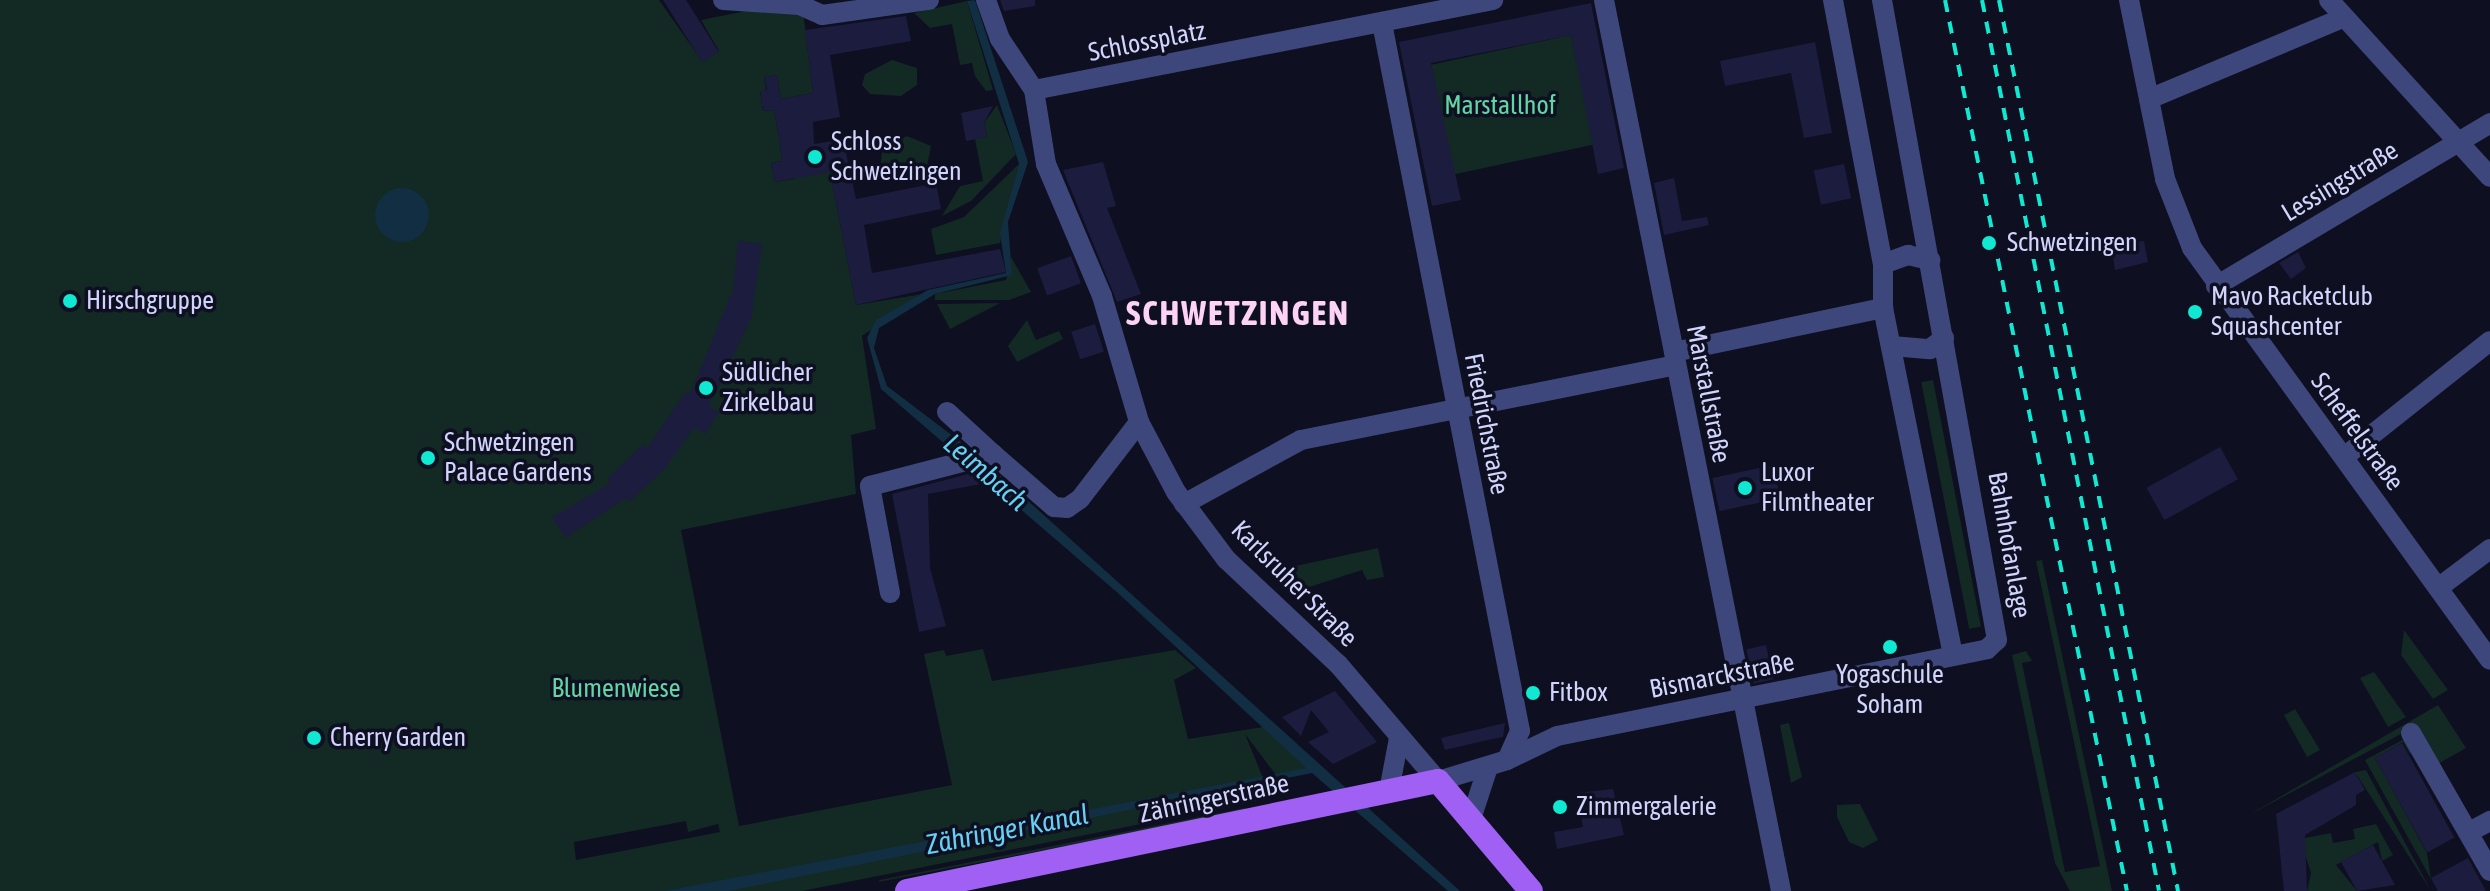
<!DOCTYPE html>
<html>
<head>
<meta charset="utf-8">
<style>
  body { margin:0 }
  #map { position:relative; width:2490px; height:891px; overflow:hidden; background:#0e0f20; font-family:"Asap Condensed",sans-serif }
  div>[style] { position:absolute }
  .green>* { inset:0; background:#122924; transform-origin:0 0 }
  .water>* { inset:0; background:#112e42 }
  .round { border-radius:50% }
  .building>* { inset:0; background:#1c1c3f; transform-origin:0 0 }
  .minor>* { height:20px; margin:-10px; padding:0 10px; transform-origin:10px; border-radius:10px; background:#3d477b }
  .major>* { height:24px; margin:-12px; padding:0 12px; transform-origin:12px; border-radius:12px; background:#9f60f3 }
  .rail>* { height:4px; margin-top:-2px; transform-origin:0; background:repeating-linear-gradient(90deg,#11e8d2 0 12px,transparent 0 22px) }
  .dots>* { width:22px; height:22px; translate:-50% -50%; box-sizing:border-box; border:4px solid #0e0f20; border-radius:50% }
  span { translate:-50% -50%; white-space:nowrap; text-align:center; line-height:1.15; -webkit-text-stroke:7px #0e0f20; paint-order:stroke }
  .street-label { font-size:26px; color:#d1d4fc }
  .park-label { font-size:26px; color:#62d6a2 }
  .poi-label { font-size:26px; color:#d1d4fc }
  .left { translate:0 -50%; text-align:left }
  .water-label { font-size:28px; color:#66cff4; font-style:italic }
  .district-label { font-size:34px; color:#fcd3f5; font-weight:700; letter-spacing:2px }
</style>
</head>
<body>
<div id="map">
  <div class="green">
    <div style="clip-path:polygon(evenodd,0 0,659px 0,702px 61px,719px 51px,701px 20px,756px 9px,803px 11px,813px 93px,781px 99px,777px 75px,764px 77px,766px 90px,760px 92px,763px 111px,774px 110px,780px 143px,782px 161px,771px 163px,775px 182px,794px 179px,792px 168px,830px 172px,856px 305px,923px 294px,862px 336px,876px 429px,851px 435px,856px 494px,681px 530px,739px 826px,952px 785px,924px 654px,944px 650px,946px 656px,983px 649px,992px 681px,1175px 650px,1196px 668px,1174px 680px,1188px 739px,1263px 727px,1307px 768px,1276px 775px,1245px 734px,1270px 795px,1257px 801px,802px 891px,0 891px,0 0,686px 821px,688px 832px,718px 824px,720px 832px,576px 860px,574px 842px,686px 821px)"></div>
    <div style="clip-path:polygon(967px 1px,993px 90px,986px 91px,975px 76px,972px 63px,960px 65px,952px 24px,930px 28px,914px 13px)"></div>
    <div style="left:1571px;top:35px;width:112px;height:143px;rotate:78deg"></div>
    <div style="clip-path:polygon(892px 60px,917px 68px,917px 85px,901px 96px,870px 94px,862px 85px,865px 74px)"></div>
    <div style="clip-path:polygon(997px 105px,1016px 154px,971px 201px,942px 216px,960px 186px,983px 181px,975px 139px,987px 137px,984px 123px)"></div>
    <div style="clip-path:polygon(907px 136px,931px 146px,927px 166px,908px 175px,880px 168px,883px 145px)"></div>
    <div style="clip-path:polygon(1019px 164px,1000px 243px,936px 255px,931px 229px,964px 217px)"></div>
    <div style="clip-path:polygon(1011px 257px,1031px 292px,1009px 300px,935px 300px,935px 294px,1006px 280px)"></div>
    <div style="clip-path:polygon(1000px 303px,950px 329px,937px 304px)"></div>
    <div style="clip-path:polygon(1027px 320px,1036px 340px,1059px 331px,1063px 339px,1017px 362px,1008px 346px)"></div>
    <div style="left:1933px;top:380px;width:251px;height:12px;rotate:79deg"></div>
    <div style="clip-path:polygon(1378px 548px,1384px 577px,1367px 580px,1362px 570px,1297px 591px,1281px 577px,1291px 567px)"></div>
    <div style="clip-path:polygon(2042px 560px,2112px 891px,2070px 891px,2055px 863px,2012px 655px,2026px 651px,2032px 661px,2022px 663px,2065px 872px,2100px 866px,2036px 561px)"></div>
    <div style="clip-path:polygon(2404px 630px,2448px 690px,2433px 699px,2401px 655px)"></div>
    <div style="clip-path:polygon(2374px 672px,2406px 717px,2388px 727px,2360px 678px)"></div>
    <div style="clip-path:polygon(2438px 705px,2466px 748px,2436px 765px,2414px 727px,2247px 816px)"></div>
    <div style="clip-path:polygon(2295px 709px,2320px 750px,2307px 757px,2284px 715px)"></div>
    <div style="clip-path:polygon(1789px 723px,1802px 777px,1791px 783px,1780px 725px)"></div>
    <div style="clip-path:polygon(2408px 737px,2415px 751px,2410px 754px,2403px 742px,2375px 758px,2427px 853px,2431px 879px,2365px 760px)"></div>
    <div style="clip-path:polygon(2366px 770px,2431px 891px,2355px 772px)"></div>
    <div style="clip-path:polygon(1860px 804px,1878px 840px,1863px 848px,1849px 842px,1837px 817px,1837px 805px)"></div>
    <div style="clip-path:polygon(1245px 808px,1245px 811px,878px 882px,880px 880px)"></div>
    <div style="clip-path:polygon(2376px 824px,2393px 855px,2382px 861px,2378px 842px,2336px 865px,2357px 891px,2307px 891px,2311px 873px,2300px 839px,2331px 833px,2333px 843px,2355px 839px,2353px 829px)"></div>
  </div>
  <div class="water">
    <div style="clip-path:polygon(975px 0,1028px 162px,1008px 222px,1012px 275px,935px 294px,879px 328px,874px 348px,887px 386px,974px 452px,1460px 891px,1448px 891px,1312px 773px,729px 891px,665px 891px,1306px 768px,1119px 594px,881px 389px,867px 338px,876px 320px,928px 290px,1006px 273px,1000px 233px,1019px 164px,967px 1px)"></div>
    <div class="round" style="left:375px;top:188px;width:54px;height:54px"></div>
  </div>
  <div class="building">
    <div style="clip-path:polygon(663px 0,686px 0,719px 52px,702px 62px)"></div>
    <div style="clip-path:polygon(1000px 0,1035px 0,1035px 6px,1004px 11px)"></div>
    <div style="clip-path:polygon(1591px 3px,1624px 168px,1598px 174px,1571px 35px,1431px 63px,1461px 200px,1432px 206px,1399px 42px)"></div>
    <div style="clip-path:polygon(906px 16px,911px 41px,830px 55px,840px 117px,813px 122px,814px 144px,843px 139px,856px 199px,936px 183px,941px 209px,864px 225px,872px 273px,1000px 249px,1006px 272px,856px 305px,830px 172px,775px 182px,771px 163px,782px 161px,780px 143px,774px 110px,763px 111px,760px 91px,767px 90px,764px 77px,777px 75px,781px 99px,813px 93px,805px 30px)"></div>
    <div style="clip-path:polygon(1815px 42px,1832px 133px,1804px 138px,1791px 73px,1725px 86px,1720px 61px)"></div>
    <div style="clip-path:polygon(993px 106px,984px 123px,987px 137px,966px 141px,961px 113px)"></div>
    <div style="clip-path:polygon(1103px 162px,1116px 206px,1107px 208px,1141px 294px,1117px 302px,1063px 170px)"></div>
    <div style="left:1844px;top:164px;width:35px;height:31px;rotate:78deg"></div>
    <div style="clip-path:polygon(1674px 178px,1682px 221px,1707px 217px,1709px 225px,1664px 235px,1654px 183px)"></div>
    <div style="clip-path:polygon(738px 241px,762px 244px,751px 318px,709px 406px,719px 412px,705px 434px,694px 427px,666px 467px,629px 502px,626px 498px,565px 538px,552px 517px,611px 483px,607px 479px,644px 444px,647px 448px,686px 392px,690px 394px,733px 290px)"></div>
    <div style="clip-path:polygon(2144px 241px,2148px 262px,2115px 270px,2111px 244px)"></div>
    <div style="clip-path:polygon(2298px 252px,2306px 268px,2291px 279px,2279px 263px)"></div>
    <div style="left:1071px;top:256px;width:29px;height:36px;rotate:70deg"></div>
    <div style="left:1095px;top:324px;width:29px;height:25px;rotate:72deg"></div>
    <div style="left:2220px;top:447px;width:37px;height:84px;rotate:61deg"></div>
    <div style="left:1773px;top:465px;width:34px;height:62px;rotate:78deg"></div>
    <div style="clip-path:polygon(976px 472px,986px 483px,928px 494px,930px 568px,946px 626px,919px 632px,892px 494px)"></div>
    <div style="left:1766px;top:645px;width:35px;height:20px;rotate:78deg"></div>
    <div style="clip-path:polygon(1335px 691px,1377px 742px,1333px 764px,1308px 742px,1329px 732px,1311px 710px,1301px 736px,1282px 717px)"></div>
    <div style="clip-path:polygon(1505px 723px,1503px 737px,1492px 739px,1445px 750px,1441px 738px)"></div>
    <div style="left:2402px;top:743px;width:108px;height:31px;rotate:61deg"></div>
    <div style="clip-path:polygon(2355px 772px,2365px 790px,2356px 795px,2356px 805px,2305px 835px,2307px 891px,2284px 891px,2276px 814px)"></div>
    <div style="clip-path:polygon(1613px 789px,1624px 835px,1557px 849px,1554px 832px,1583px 827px,1577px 793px)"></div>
    <div style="clip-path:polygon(2373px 845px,2395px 885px,2357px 891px,2341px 862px)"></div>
    <div style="clip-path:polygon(2468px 858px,2486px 891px,2438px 891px,2431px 878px)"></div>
  </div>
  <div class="minor">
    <div style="left:723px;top:0;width:77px;rotate:3.7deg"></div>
    <div style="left:800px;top:5px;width:24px;rotate:24deg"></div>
    <div style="left:822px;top:15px;width:108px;rotate:-8deg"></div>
    <div style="left:986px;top:0;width:41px;rotate:70.3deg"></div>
    <div style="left:1000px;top:39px;width:61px;rotate:56.3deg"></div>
    <div style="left:1034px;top:90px;width:75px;rotate:80.8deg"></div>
    <div style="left:1046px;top:164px;width:143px;rotate:67deg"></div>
    <div style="left:1102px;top:296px;width:131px;rotate:73.6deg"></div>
    <div style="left:1139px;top:422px;width:79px;rotate:62.1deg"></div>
    <div style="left:1176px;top:492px;width:84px;rotate:53.3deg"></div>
    <div style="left:1226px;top:559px;width:154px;rotate:43.2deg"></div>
    <div style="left:1338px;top:664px;width:154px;rotate:49.5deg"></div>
    <div style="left:1438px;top:781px;width:72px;rotate:-16.9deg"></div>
    <div style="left:1507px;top:760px;width:32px;rotate:-66deg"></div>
    <div style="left:1520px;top:731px;width:721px;rotate:-101.03deg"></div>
    <div style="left:1604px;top:0;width:908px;rotate:78.76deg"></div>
    <div style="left:1833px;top:0;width:269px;rotate:79.3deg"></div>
    <div style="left:1883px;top:264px;width:44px;rotate:90deg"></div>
    <div style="left:1883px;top:308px;width:355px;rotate:78.6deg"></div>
    <div style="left:2129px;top:0;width:183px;rotate:78.6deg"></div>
    <div style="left:2165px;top:179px;width:74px;rotate:68.6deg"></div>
    <div style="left:2192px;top:248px;width:508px;rotate:54.12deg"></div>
    <div style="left:2329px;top:0;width:239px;rotate:47.7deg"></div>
    <div style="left:1034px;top:90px;width:468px;rotate:-11.1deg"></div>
    <div style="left:2149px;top:99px;width:207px;rotate:-22.7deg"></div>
    <div style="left:1883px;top:264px;width:27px;rotate:-20deg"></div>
    <div style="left:1908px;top:255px;width:23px;rotate:13deg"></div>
    <div style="left:2216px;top:286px;width:319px;rotate:-30.7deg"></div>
    <div style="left:1892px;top:346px;width:38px;rotate:5deg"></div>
    <div style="left:1930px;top:349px;width:18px;rotate:-38deg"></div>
    <div style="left:1674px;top:352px;width:214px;rotate:-11.9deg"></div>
    <div style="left:947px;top:412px;width:62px;rotate:42.4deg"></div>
    <div style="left:2344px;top:457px;width:186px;rotate:-38.5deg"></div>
    <div style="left:1184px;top:504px;width:133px;rotate:-28.7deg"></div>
    <div style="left:1301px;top:440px;width:382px;rotate:-11.3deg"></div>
    <div style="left:2438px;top:588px;width:65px;rotate:-36.9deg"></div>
    <div style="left:890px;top:593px;width:109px;rotate:-100.6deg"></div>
    <div style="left:870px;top:486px;width:127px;rotate:-14.6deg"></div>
    <div style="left:993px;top:454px;width:81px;rotate:41deg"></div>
    <div style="left:1054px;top:507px;width:13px;rotate:4deg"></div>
    <div style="left:1067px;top:508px;width:16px;rotate:-35deg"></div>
    <div style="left:1080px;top:499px;width:97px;rotate:-52.5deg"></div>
    <div style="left:2411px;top:733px;width:159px;rotate:60.2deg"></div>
    <div style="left:1507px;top:760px;width:55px;rotate:-25.6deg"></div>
    <div style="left:1557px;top:736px;width:439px;rotate:-11.4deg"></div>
    <div style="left:1987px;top:649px;width:13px;rotate:-42deg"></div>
    <div style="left:1997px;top:640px;width:650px;rotate:-100.19deg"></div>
    <div style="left:1389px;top:791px;width:54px;rotate:-79.3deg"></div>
    <div style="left:1472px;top:816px;width:48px;rotate:-71.9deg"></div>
    <div style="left:2469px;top:832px;width:24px;rotate:-28deg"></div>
  </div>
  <div class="major">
    <div style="left:907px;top:891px;width:542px;rotate:-11.7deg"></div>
    <div style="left:1438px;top:781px;width:144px;rotate:49.8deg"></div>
  </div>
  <div class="rail">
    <div style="left:1945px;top:0;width:909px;rotate:78.46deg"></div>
    <div style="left:1982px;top:0;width:908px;rotate:78.76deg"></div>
    <div style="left:1999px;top:0;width:909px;rotate:78.64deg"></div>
  </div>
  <div class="dots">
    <div style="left:815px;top:157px;background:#11e8d2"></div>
    <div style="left:1989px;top:243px;background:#11e8d2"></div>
    <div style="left:70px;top:301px;background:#11e8d2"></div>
    <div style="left:2195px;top:312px;background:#11e8d2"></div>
    <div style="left:706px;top:388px;background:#11e8d2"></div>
    <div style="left:428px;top:458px;background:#11e8d2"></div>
    <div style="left:1745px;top:488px;background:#11e8d2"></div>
    <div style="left:1890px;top:647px;background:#11e8d2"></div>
    <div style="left:1533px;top:693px;background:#11e8d2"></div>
    <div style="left:314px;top:738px;background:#11e8d2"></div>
    <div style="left:1560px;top:807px;background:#11e8d2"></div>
  </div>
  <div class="street-label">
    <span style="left:1147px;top:42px;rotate:-11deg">Schlossplatz</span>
    <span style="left:2340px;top:182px;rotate:-31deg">Lessingstraße</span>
    <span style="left:1708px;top:394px;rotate:79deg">Marstallstraße</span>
    <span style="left:1486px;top:424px;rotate:79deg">Friedrichstraße</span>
    <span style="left:2357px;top:432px;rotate:54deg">Scheffelstraße</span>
    <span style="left:2009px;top:545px;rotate:80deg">Bahnhofanlage</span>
    <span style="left:1294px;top:584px;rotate:45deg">Karlsruher Straße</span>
    <span style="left:1722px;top:676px;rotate:-11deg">Bismarckstraße</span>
    <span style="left:1214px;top:799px;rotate:-12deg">Zähringerstraße</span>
  </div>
  <div class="park-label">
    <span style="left:1500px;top:106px">Marstallhof</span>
    <span style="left:616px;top:689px">Blumenwiese</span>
  </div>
  <div class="poi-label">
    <span class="left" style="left:831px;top:157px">Schloss<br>Schwetzingen</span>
    <span class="left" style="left:2007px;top:243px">Schwetzingen</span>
    <span class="left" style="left:2211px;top:312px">Mavo Racketclub<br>Squashcenter</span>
    <span class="left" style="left:86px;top:301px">Hirschgruppe</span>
    <span class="left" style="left:722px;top:388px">Südlicher<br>Zirkelbau</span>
    <span class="left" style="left:444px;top:458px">Schwetzingen<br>Palace Gardens</span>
    <span class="left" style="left:1761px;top:488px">Luxor<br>Filmtheater</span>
    <span style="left:1890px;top:690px">Yogaschule<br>Soham</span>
    <span class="left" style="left:1549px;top:693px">Fitbox</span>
    <span class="left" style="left:330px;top:738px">Cherry Garden</span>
    <span class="left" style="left:1576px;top:807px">Zimmergalerie</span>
  </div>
  <div class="water-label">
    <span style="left:986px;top:472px;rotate:41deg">Leimbach</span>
    <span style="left:1007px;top:829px;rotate:-11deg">Zähringer Kanal</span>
  </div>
  <div class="district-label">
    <span style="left:1238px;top:313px">SCHWETZINGEN</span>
  </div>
</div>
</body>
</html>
